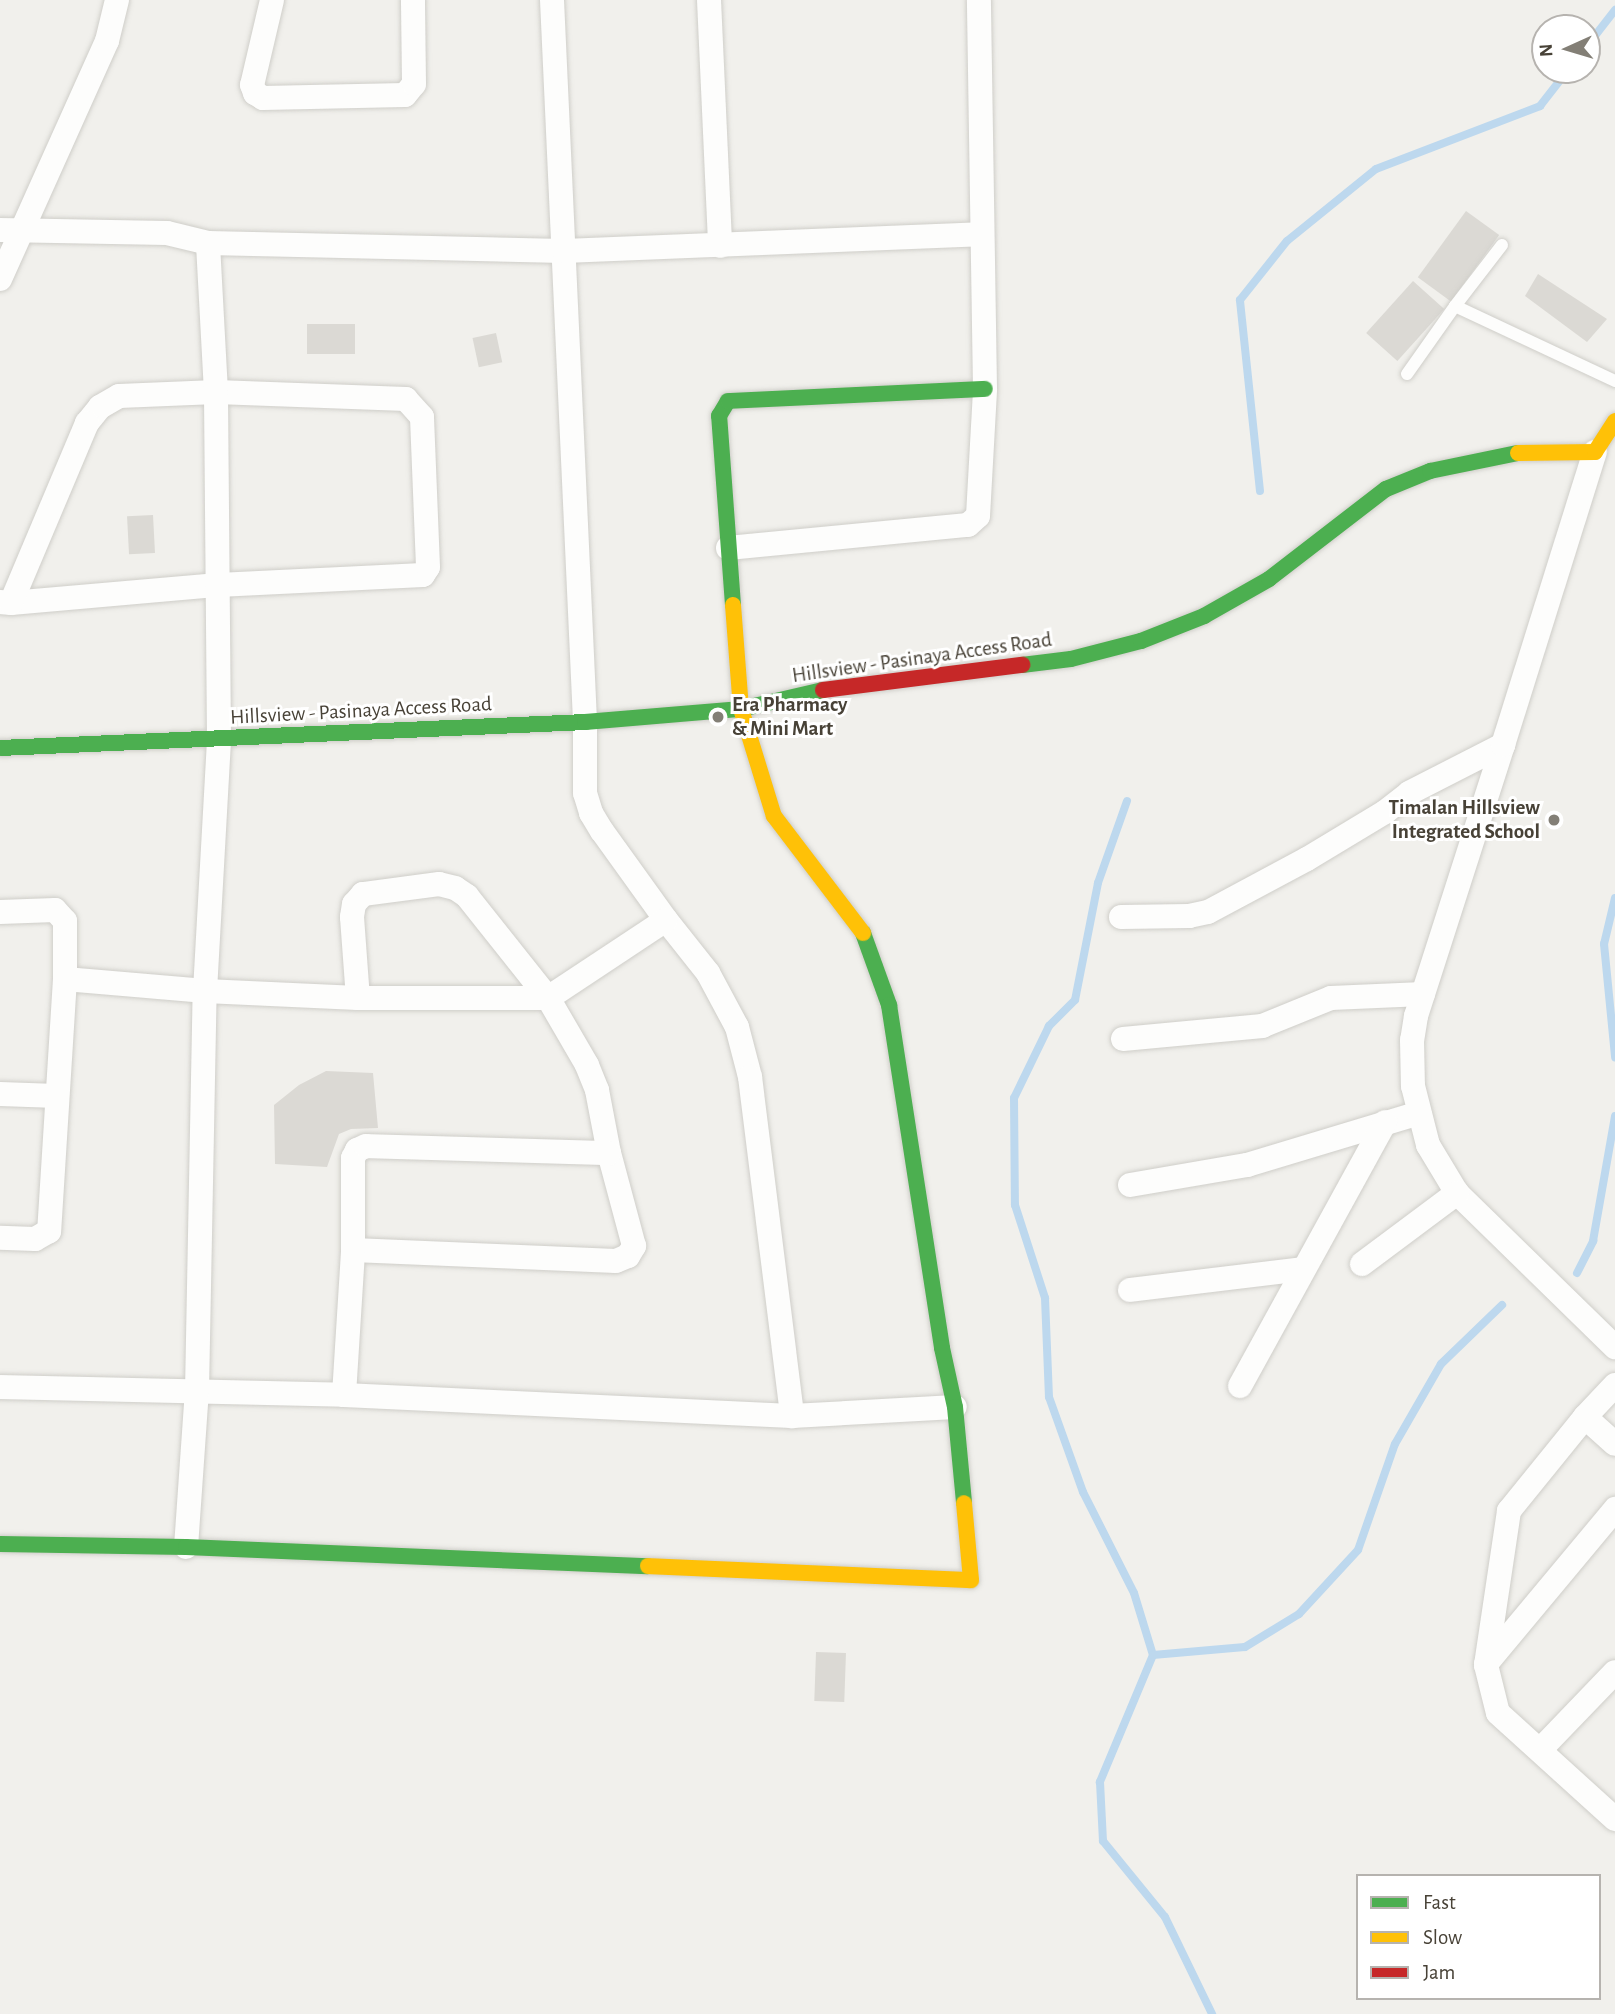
<!DOCTYPE html>
<html>
<head>
<meta charset="utf-8">
<style>
  body { margin:0 }
  #map { position:relative; width:1615px; height:2014px; overflow:hidden; background:#f1f0ec; font-family:"Alegreya Sans",sans-serif }
  div>[style] { position:absolute }
  .stream>* { height:8px; margin:-4px; padding:0 4px; transform-origin:4px; border-radius:4px; background:#bdd8ee }
  .building>* { inset:0; background:#dbd9d4; transform-origin:0 0 }
  .roads { filter:drop-shadow(0 0 2px #cfcec9) drop-shadow(0 0 2px #cfcec9) }
  .lane>* { height:12px; margin:-6px; padding:0 6px; transform-origin:6px; border-radius:6px; background:#fdfdfc }
  .street>* { height:24px; margin:-12px; padding:0 12px; transform-origin:12px; border-radius:12px; background:#fdfdfc }
  .fast>* { height:16px; margin:-8px; padding:0 8px; transform-origin:8px; border-radius:8px; background:#4caf50 }
  .slow>* { height:16px; margin:-8px; padding:0 8px; transform-origin:8px; border-radius:8px; background:#ffc107 }
  .jam>* { height:16px; margin:-8px; padding:0 8px; transform-origin:8px; border-radius:8px; background:#c62828 }
  .dots>* { width:19px; height:19px; translate:-50% -50%; box-sizing:border-box; border:4px solid #fff; border-radius:50% }
  span { translate:-50% -50%; white-space:nowrap; text-align:center; line-height:1.15; -webkit-text-stroke:6px #fff; paint-order:stroke }
  .street-label { font-size:21px; color:#484237 }
  .poi-label { font-size:21px; color:#484237; font-weight:700 }
  .left { translate:0 -50%; text-align:left }
  .right { translate:-100% -50%; text-align:right }
  .legend { position:absolute; left:1356px; top:1874px; width:245px; height:126px; box-sizing:border-box; background:#fff; border:2px solid #b6b3af; margin:0; padding:9px 12px; list-style:none; font-size:21px; color:#484237 }
  .legend li { display:flex; align-items:center; gap:14px; height:35px }
  .legend b { width:35px; border:2px solid #b6b3af }
  .north { position:absolute; left:1531px; top:14px; width:70px; height:70px; box-sizing:border-box; background:#fff; border:2px solid #b6b3af; border-radius:50%; rotate:266deg; font-size:19px; font-weight:700; line-height:28px; text-align:center; color:#484237 }
  .north::after { content:''; display:block; margin:auto; width:24px; height:32px; background:#837f76; clip-path:polygon(50% 0,100% 100%,50% 72%,0 100%) }
</style>
</head>
<body>
<div id="map">
  <div class="stream">
    <div style="left:1587px;top:46px;width:46px;rotate:-52.1deg"></div>
    <div style="left:1260px;top:491px;width:192px;rotate:-96deg"></div>
    <div style="left:1240px;top:300px;width:75px;rotate:-51.5deg"></div>
    <div style="left:1287px;top:241px;width:114px;rotate:-39deg"></div>
    <div style="left:1376px;top:169px;width:176px;rotate:-21deg"></div>
    <div style="left:1540px;top:106px;width:46px;rotate:-52.1deg"></div>
    <div style="left:1127px;top:801px;width:87px;rotate:109.5deg"></div>
    <div style="left:1098px;top:883px;width:119px;rotate:101.1deg"></div>
    <div style="left:1075px;top:1000px;width:37px;rotate:135deg"></div>
    <div style="left:1049px;top:1026px;width:80px;rotate:115.9deg"></div>
    <div style="left:1014px;top:1098px;width:107px;rotate:89.5deg"></div>
    <div style="left:1015px;top:1205px;width:98px;rotate:72.1deg"></div>
    <div style="left:1045px;top:1298px;width:99px;rotate:87.7deg"></div>
    <div style="left:1049px;top:1397px;width:101px;rotate:70.3deg"></div>
    <div style="left:1083px;top:1492px;width:113px;rotate:63.2deg"></div>
    <div style="left:1134px;top:1593px;width:65px;rotate:73deg"></div>
    <div style="left:1153px;top:1655px;width:138px;rotate:112.7deg"></div>
    <div style="left:1100px;top:1782px;width:59px;rotate:87.1deg"></div>
    <div style="left:1103px;top:1841px;width:98px;rotate:50.8deg"></div>
    <div style="left:1165px;top:1917px;width:108px;rotate:64.1deg"></div>
    <div style="left:1615px;top:898px;width:47px;rotate:103.4deg"></div>
    <div style="left:1604px;top:944px;width:114px;rotate:84.4deg"></div>
    <div style="left:1577px;top:1273px;width:36px;rotate:-63deg"></div>
    <div style="left:1593px;top:1241px;width:127px;rotate:-80deg"></div>
    <div style="left:1153px;top:1655px;width:92px;rotate:-5deg"></div>
    <div style="left:1245px;top:1647px;width:63px;rotate:-31.4deg"></div>
    <div style="left:1299px;top:1614px;width:87px;rotate:-47.3deg"></div>
    <div style="left:1358px;top:1550px;width:112px;rotate:-70.8deg"></div>
    <div style="left:1395px;top:1444px;width:92px;rotate:-60.1deg"></div>
    <div style="left:1441px;top:1364px;width:85px;rotate:-44deg"></div>
  </div>
  <div class="building">
    <div style="left:1466px;top:211px;width:41px;height:82px;rotate:36deg"></div>
    <div style="clip-path:polygon(1538px 274px,1607px 319px,1587px 342px,1525px 296px)"></div>
    <div style="left:1413px;top:281px;width:42px;height:70px;rotate:42deg"></div>
    <div style="left:355px;top:324px;width:30px;height:48px;rotate:90deg"></div>
    <div style="left:496px;top:333px;width:30px;height:24px;rotate:78deg"></div>
    <div style="left:153px;top:515px;width:38px;height:26px;rotate:87deg"></div>
    <div style="clip-path:polygon(326px 1071px,373px 1073px,378px 1128px,351px 1129px,339px 1134px,327px 1167px,275px 1164px,274px 1105px,299px 1085px)"></div>
    <div style="left:816px;top:1652px;width:30px;height:49px;rotate:2deg"></div>
  </div>
  <div class="roads">
    <div class="lane">
      <div style="left:1455px;top:306px;width:77px;rotate:-52.4deg"></div>
      <div style="left:1407px;top:374px;width:83px;rotate:-54.8deg"></div>
      <div style="left:1455px;top:306px;width:177px;rotate:25.1deg"></div>
    </div>
    <div class="street">
      <div style="left:272px;top:0;width:87px;rotate:103.2deg"></div>
      <div style="left:252px;top:85px;width:9px;rotate:69deg"></div>
      <div style="left:255px;top:93px;width:9px;rotate:32deg"></div>
      <div style="left:263px;top:98px;width:142px;rotate:-1.2deg"></div>
      <div style="left:405px;top:95px;width:14px;rotate:-51deg"></div>
      <div style="left:414px;top:84px;width:84px;rotate:-90.7deg"></div>
      <div style="left:552px;top:0;width:723px;rotate:87.38deg"></div>
      <div style="left:585px;top:722px;width:71px;rotate:90deg"></div>
      <div style="left:585px;top:793px;width:21px;rotate:73deg"></div>
      <div style="left:591px;top:813px;width:21px;rotate:59deg"></div>
      <div style="left:602px;top:831px;width:110px;rotate:54.3deg"></div>
      <div style="left:666px;top:920px;width:68px;rotate:51.6deg"></div>
      <div style="left:708px;top:973px;width:61px;rotate:61.8deg"></div>
      <div style="left:737px;top:1027px;width:52px;rotate:75.4deg"></div>
      <div style="left:750px;top:1077px;width:342px;rotate:82.9deg"></div>
      <div style="left:709px;top:0;width:246px;rotate:87.4deg"></div>
      <div style="left:0;top:230px;width:167px;rotate:1deg"></div>
      <div style="left:167px;top:233px;width:42px;rotate:13.7deg"></div>
      <div style="left:208px;top:243px;width:356px;rotate:1.3deg"></div>
      <div style="left:564px;top:251px;width:416px;rotate:-2.3deg"></div>
      <div style="left:0;top:279px;width:261px;rotate:-65.8deg"></div>
      <div style="left:107px;top:41px;width:42px;rotate:-76.3deg"></div>
      <div style="left:728px;top:548px;width:241px;rotate:-5.5deg"></div>
      <div style="left:968px;top:525px;width:13px;rotate:-42deg"></div>
      <div style="left:978px;top:516px;width:127px;rotate:-86.8deg"></div>
      <div style="left:985px;top:389px;width:389px;rotate:-90.9deg"></div>
      <div style="left:0;top:602px;width:11px;rotate:5deg"></div>
      <div style="left:11px;top:603px;width:208px;rotate:-5deg"></div>
      <div style="left:218px;top:585px;width:205px;rotate:-2.8deg"></div>
      <div style="left:423px;top:575px;width:9px;rotate:-58deg"></div>
      <div style="left:428px;top:567px;width:150px;rotate:-92.3deg"></div>
      <div style="left:422px;top:417px;width:24px;rotate:-132deg"></div>
      <div style="left:406px;top:399px;width:190px;rotate:-177.9deg"></div>
      <div style="left:216px;top:392px;width:97px;rotate:177.6deg"></div>
      <div style="left:119px;top:396px;width:22px;rotate:150deg"></div>
      <div style="left:100px;top:407px;width:21px;rotate:129deg"></div>
      <div style="left:87px;top:423px;width:195px;rotate:112.9deg"></div>
      <div style="left:1503px;top:745px;width:285px;rotate:107.8deg"></div>
      <div style="left:1416px;top:1016px;width:24px;rotate:99deg"></div>
      <div style="left:1412px;top:1040px;width:46px;rotate:88.8deg"></div>
      <div style="left:1413px;top:1086px;width:61px;rotate:75.7deg"></div>
      <div style="left:1428px;top:1145px;width:56px;rotate:58.9deg"></div>
      <div style="left:1457px;top:1193px;width:221px;rotate:44.3deg"></div>
      <div style="left:0;top:912px;width:55px;rotate:-2.1deg"></div>
      <div style="left:55px;top:910px;width:15px;rotate:48deg"></div>
      <div style="left:65px;top:921px;width:58px;rotate:90deg"></div>
      <div style="left:65px;top:979px;width:253px;rotate:93.6deg"></div>
      <div style="left:49px;top:1231px;width:16px;rotate:150deg"></div>
      <div style="left:35px;top:1239px;width:35px;rotate:-178deg"></div>
      <div style="left:1121px;top:917px;width:68px;rotate:-0.8deg"></div>
      <div style="left:1189px;top:916px;width:19px;rotate:-12deg"></div>
      <div style="left:1208px;top:912px;width:112px;rotate:-28.2deg"></div>
      <div style="left:1307px;top:859px;width:91px;rotate:-31.1deg"></div>
      <div style="left:1385px;top:812px;width:31px;rotate:-38deg"></div>
      <div style="left:1409px;top:793px;width:106px;rotate:-27.1deg"></div>
      <div style="left:1503px;top:745px;width:307px;rotate:-72.6deg"></div>
      <div style="left:65px;top:979px;width:141px;rotate:4.9deg"></div>
      <div style="left:205px;top:991px;width:153px;rotate:2.6deg"></div>
      <div style="left:358px;top:998px;width:190px"></div>
      <div style="left:548px;top:998px;width:141px;rotate:-33.5deg"></div>
      <div style="left:1123px;top:1039px;width:140px;rotate:-5.3deg"></div>
      <div style="left:1262px;top:1026px;width:74px;rotate:-22.1deg"></div>
      <div style="left:1331px;top:998px;width:92px;rotate:-2.5deg"></div>
      <div style="left:0;top:1094px;width:57px;rotate:2deg"></div>
      <div style="left:1130px;top:1185px;width:119px;rotate:-9.7deg"></div>
      <div style="left:1247px;top:1165px;width:180px;rotate:-16.8deg"></div>
      <div style="left:353px;top:1250px;width:263px;rotate:2.4deg"></div>
      <div style="left:616px;top:1261px;width:13px;rotate:-23deg"></div>
      <div style="left:628px;top:1256px;width:12px;rotate:-59deg"></div>
      <div style="left:634px;top:1246px;width:96px;rotate:-105deg"></div>
      <div style="left:609px;top:1153px;width:64px;rotate:-100.8deg"></div>
      <div style="left:597px;top:1090px;width:27px;rotate:-112deg"></div>
      <div style="left:587px;top:1065px;width:78px;rotate:-120.2deg"></div>
      <div style="left:548px;top:998px;width:130px;rotate:-128.5deg"></div>
      <div style="left:467px;top:896px;width:14px;rotate:-146deg"></div>
      <div style="left:455px;top:888px;width:16px;rotate:-166deg"></div>
      <div style="left:439px;top:884px;width:77px;rotate:172.5deg"></div>
      <div style="left:363px;top:894px;width:13px;rotate:132deg"></div>
      <div style="left:354px;top:904px;width:13px;rotate:99deg"></div>
      <div style="left:352px;top:917px;width:81px;rotate:85.8deg"></div>
      <div style="left:1362px;top:1264px;width:119px;rotate:-36.8deg"></div>
      <div style="left:1130px;top:1290px;width:174px;rotate:-6.9deg"></div>
      <div style="left:1615px;top:1385px;width:44px;rotate:133.2deg"></div>
      <div style="left:1585px;top:1417px;width:121px;rotate:129deg"></div>
      <div style="left:1509px;top:1511px;width:156px;rotate:98.5deg"></div>
      <div style="left:1486px;top:1665px;width:49px;rotate:76deg"></div>
      <div style="left:1498px;top:1713px;width:158px;rotate:42.2deg"></div>
      <div style="left:1240px;top:1386px;width:301px;rotate:-61.2deg"></div>
      <div style="left:0;top:1387px;width:344px;rotate:1.3deg"></div>
      <div style="left:344px;top:1395px;width:448px;rotate:2.7deg"></div>
      <div style="left:792px;top:1416px;width:163px;rotate:-3.2deg"></div>
      <div style="left:344px;top:1395px;width:145px;rotate:-86.4deg"></div>
      <div style="left:353px;top:1250px;width:92px;rotate:-90deg"></div>
      <div style="left:353px;top:1158px;width:9px;rotate:-63deg"></div>
      <div style="left:357px;top:1150px;width:10px;rotate:-24deg"></div>
      <div style="left:366px;top:1146px;width:243px;rotate:1.7deg"></div>
      <div style="left:1585px;top:1417px;width:40px;rotate:42deg"></div>
      <div style="left:186px;top:1547px;width:156px;rotate:-86deg"></div>
      <div style="left:197px;top:1391px;width:400px;rotate:-88.9deg"></div>
      <div style="left:205px;top:991px;width:252px;rotate:-86.8deg"></div>
      <div style="left:219px;top:739px;width:347px;rotate:-90.5deg"></div>
      <div style="left:216px;top:392px;width:149px;rotate:-93.1deg"></div>
      <div style="left:1486px;top:1664px;width:202px;rotate:-50.2deg"></div>
      <div style="left:1540px;top:1750px;width:108px;rotate:-46.1deg"></div>
    </div>
    <div class="fast">
      <div style="left:733px;top:605px;width:190px;rotate:-94.2deg"></div>
      <div style="left:719px;top:416px;width:17px;rotate:-59deg"></div>
      <div style="left:728px;top:401px;width:257px;rotate:-2.7deg"></div>
      <div style="left:1022px;top:665px;width:49px;rotate:-7deg"></div>
      <div style="left:1071px;top:659px;width:72px;rotate:-14.4deg"></div>
      <div style="left:1141px;top:641px;width:68px;rotate:-21.6deg"></div>
      <div style="left:1204px;top:616px;width:75px;rotate:-29.6deg"></div>
      <div style="left:1269px;top:579px;width:148px;rotate:-37.6deg"></div>
      <div style="left:1386px;top:489px;width:48px;rotate:-22.2deg"></div>
      <div style="left:1430px;top:471px;width:90px;rotate:-11.6deg"></div>
      <div style="left:0;top:748px;width:586px;rotate:-2.54deg"></div>
      <div style="left:585px;top:722px;width:157px;rotate:-4.8deg"></div>
      <div style="left:741px;top:709px;width:84px;rotate:-13deg"></div>
      <div style="left:863px;top:933px;width:77px;rotate:70.1deg"></div>
      <div style="left:889px;top:1005px;width:347px;rotate:81.2deg"></div>
      <div style="left:942px;top:1348px;width:60px;rotate:77.6deg"></div>
      <div style="left:955px;top:1407px;width:96px;rotate:84.6deg"></div>
      <div style="left:0;top:1544px;width:186px;rotate:0.9deg"></div>
      <div style="left:186px;top:1547px;width:462px;rotate:2.4deg"></div>
    </div>
    <div class="slow">
      <div style="left:1518px;top:453px;width:77px;rotate:-0.7deg"></div>
      <div style="left:1595px;top:452px;width:37px;rotate:-57deg"></div>
      <div style="left:733px;top:605px;width:104px;rotate:85.6deg"></div>
      <div style="left:741px;top:709px;width:112px;rotate:72.9deg"></div>
      <div style="left:774px;top:816px;width:147px;rotate:52.7deg"></div>
      <div style="left:648px;top:1566px;width:323px;rotate:2.5deg"></div>
      <div style="left:971px;top:1580px;width:77px;rotate:-95.2deg"></div>
    </div>
    <div class="jam">
      <div style="left:823px;top:690px;width:201px;rotate:-7.2deg"></div>
    </div>
  </div>
  <div class="dots">
    <div style="left:718px;top:717px;background:#837f76"></div>
    <div style="left:1554px;top:820px;background:#837f76"></div>
  </div>
  <div class="street-label">
    <span style="left:922px;top:658px;rotate:-8deg">Hillsview - Pasinaya Access Road</span>
    <span style="left:361px;top:711px;rotate:-3deg">Hillsview - Pasinaya Access Road</span>
  </div>
  <div class="poi-label">
    <span class="left" style="left:732px;top:717px">Era Pharmacy<br>&amp; Mini Mart</span>
    <span class="right" style="left:1540px;top:820px">Timalan Hillsview<br>Integrated School</span>
  </div>
  <ul class="legend">
  <li><b style="height:9px;background:#4caf50"></b>Fast</li>
  <li><b style="height:9px;background:#ffc107"></b>Slow</li>
  <li><b style="height:9px;background:#c62828"></b>Jam</li>
  </ul>
  <div class="north">N</div>
</div>
</body>
</html>
